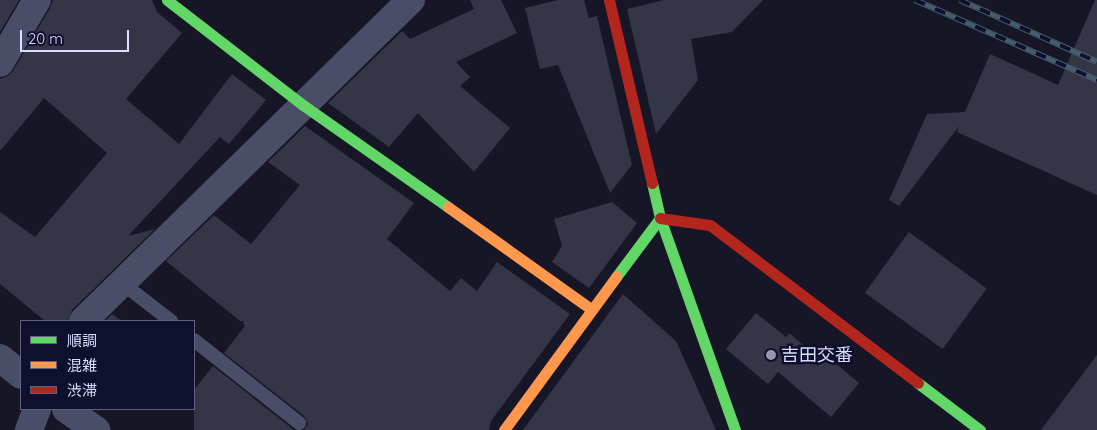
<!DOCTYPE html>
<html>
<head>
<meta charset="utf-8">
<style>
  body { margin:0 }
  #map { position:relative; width:1097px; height:430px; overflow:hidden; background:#161627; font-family:Quicksand,"Noto Sans JP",sans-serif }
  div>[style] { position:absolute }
  .building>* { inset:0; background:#353548; transform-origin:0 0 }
  .lane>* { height:14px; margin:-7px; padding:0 7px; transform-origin:7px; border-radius:7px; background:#4a4d68 }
  .street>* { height:28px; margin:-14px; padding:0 14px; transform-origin:14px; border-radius:14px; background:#4a4d68 }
  .fast>* { height:11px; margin:-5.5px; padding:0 5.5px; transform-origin:5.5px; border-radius:5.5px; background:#63d668 }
  .slow>* { height:11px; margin:-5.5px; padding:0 5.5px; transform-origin:5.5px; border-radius:5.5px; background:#ff974d }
  .jam>* { height:11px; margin:-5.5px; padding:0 5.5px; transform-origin:5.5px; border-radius:5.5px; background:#b3261e }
  .rail>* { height:5.5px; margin-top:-2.75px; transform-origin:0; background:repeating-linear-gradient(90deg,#0f0f2e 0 11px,#435d6d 0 22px); box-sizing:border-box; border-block:1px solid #435d6d }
  .dots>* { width:14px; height:14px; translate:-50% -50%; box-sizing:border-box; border:2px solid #0f0f2e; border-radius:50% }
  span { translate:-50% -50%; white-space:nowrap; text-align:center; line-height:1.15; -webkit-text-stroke:5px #0f0f2e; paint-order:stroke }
  .poi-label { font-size:18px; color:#dcddff }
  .left { translate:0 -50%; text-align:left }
  .legend { position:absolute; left:20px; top:320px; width:175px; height:90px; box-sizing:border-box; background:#0f0f2e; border:1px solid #616182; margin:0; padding:6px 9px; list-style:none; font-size:15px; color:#dcddff }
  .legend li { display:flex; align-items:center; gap:10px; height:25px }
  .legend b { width:25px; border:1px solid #616182 }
  .scale { position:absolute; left:20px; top:30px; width:109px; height:22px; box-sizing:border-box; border:2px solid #dcddff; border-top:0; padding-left:6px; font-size:15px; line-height:18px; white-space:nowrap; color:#dcddff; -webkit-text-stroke:4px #0f0f2e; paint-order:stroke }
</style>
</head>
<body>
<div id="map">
  <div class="building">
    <div style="clip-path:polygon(0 0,19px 0,0 32px)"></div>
    <div style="clip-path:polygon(53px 0,152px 0,157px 12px,182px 33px,126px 99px,179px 144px,232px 74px,266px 100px,229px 144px,220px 137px,128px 236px,155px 229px,72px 310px,68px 321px,45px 321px,0 284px,0 212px,35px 237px,107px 153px,44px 98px,0 151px,0 79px,8px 76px,13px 71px,50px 8px)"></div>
    <div style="clip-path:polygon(470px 0,501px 0,517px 33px,456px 62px,470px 77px,460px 86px,510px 128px,474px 172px,418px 113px,389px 147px,328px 103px,402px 31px,410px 39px,474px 9px)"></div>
    <div style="clip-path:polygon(558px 0,584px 0,589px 18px,597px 16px,632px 165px,610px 193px,558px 65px,540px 69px,525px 8px)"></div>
    <div style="clip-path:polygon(664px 0,763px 0,732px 32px,691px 39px,698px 80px,656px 134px,627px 9px)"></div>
    <div style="clip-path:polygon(1095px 0,1097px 0,1097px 195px,957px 132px,959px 126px,899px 206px,889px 200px,927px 114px,965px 112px,990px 54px,1058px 85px)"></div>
    <div style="clip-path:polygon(305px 126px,414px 203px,387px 239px,450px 291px,461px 278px,477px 291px,497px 262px,570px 314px,491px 421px,489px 430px,304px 430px,308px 424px,304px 416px,224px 353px,245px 326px,243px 323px,244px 321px,240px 321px,166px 261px,214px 215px,251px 244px,300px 185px,268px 162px)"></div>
    <div style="clip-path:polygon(612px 202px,637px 223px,589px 288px,552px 262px,562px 246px,554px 219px)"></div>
    <div style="left:909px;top:232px;width:96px;height:75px;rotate:36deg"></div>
    <div style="clip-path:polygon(623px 294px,676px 341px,716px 430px,523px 430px)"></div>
    <div style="clip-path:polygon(756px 313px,786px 337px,789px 333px,825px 363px,829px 358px,859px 383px,831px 417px,778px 372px,768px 384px,726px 349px)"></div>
    <div style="clip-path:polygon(112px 314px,122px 321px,105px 321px)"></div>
    <div style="clip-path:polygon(1097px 355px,1097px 430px,1041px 430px)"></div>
    <div style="clip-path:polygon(213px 366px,294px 430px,194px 430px,194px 390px)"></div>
  </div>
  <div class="lane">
    <div style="left:122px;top:283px;width:62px;rotate:37.8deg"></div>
    <div style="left:194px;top:340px;width:134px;rotate:38.3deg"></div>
  </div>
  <div class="street">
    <div style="left:0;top:63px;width:73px;rotate:-59.6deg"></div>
    <div style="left:83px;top:321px;width:459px;rotate:-44.4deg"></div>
    <div style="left:0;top:358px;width:27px;rotate:39deg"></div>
    <div style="left:66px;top:409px;width:37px;rotate:35deg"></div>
    <div style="left:29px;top:430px;width:22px;rotate:-69deg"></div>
  </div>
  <div class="fast">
    <div style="left:167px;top:0;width:172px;rotate:37.7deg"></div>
    <div style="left:303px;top:105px;width:177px;rotate:35.1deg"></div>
    <div style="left:652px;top:183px;width:36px;rotate:77deg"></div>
    <div style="left:660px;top:218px;width:225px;rotate:70.5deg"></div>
    <div style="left:616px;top:277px;width:74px;rotate:-53.3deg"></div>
    <div style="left:918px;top:383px;width:78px;rotate:37.2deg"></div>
  </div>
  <div class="slow">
    <div style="left:448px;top:207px;width:176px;rotate:35.5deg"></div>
    <div style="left:504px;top:430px;width:190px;rotate:-53.8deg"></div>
  </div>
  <div class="jam">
    <div style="left:609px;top:0;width:188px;rotate:76.8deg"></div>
    <div style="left:660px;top:218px;width:50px;rotate:8deg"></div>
    <div style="left:710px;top:225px;width:261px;rotate:37.2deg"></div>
  </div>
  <div class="rail">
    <div style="left:915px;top:0;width:199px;rotate:23.7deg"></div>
    <div style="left:960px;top:0;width:150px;rotate:24.3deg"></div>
  </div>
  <div class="dots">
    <div style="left:771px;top:355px;background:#9797b3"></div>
  </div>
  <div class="poi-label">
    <span class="left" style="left:781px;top:355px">吉田交番</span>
  </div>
  <ul class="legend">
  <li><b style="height:6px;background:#63d668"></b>順調</li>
  <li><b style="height:6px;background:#ff974d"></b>混雑</li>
  <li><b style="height:6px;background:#b3261e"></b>渋滞</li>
  </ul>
  <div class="scale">20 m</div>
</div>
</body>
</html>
